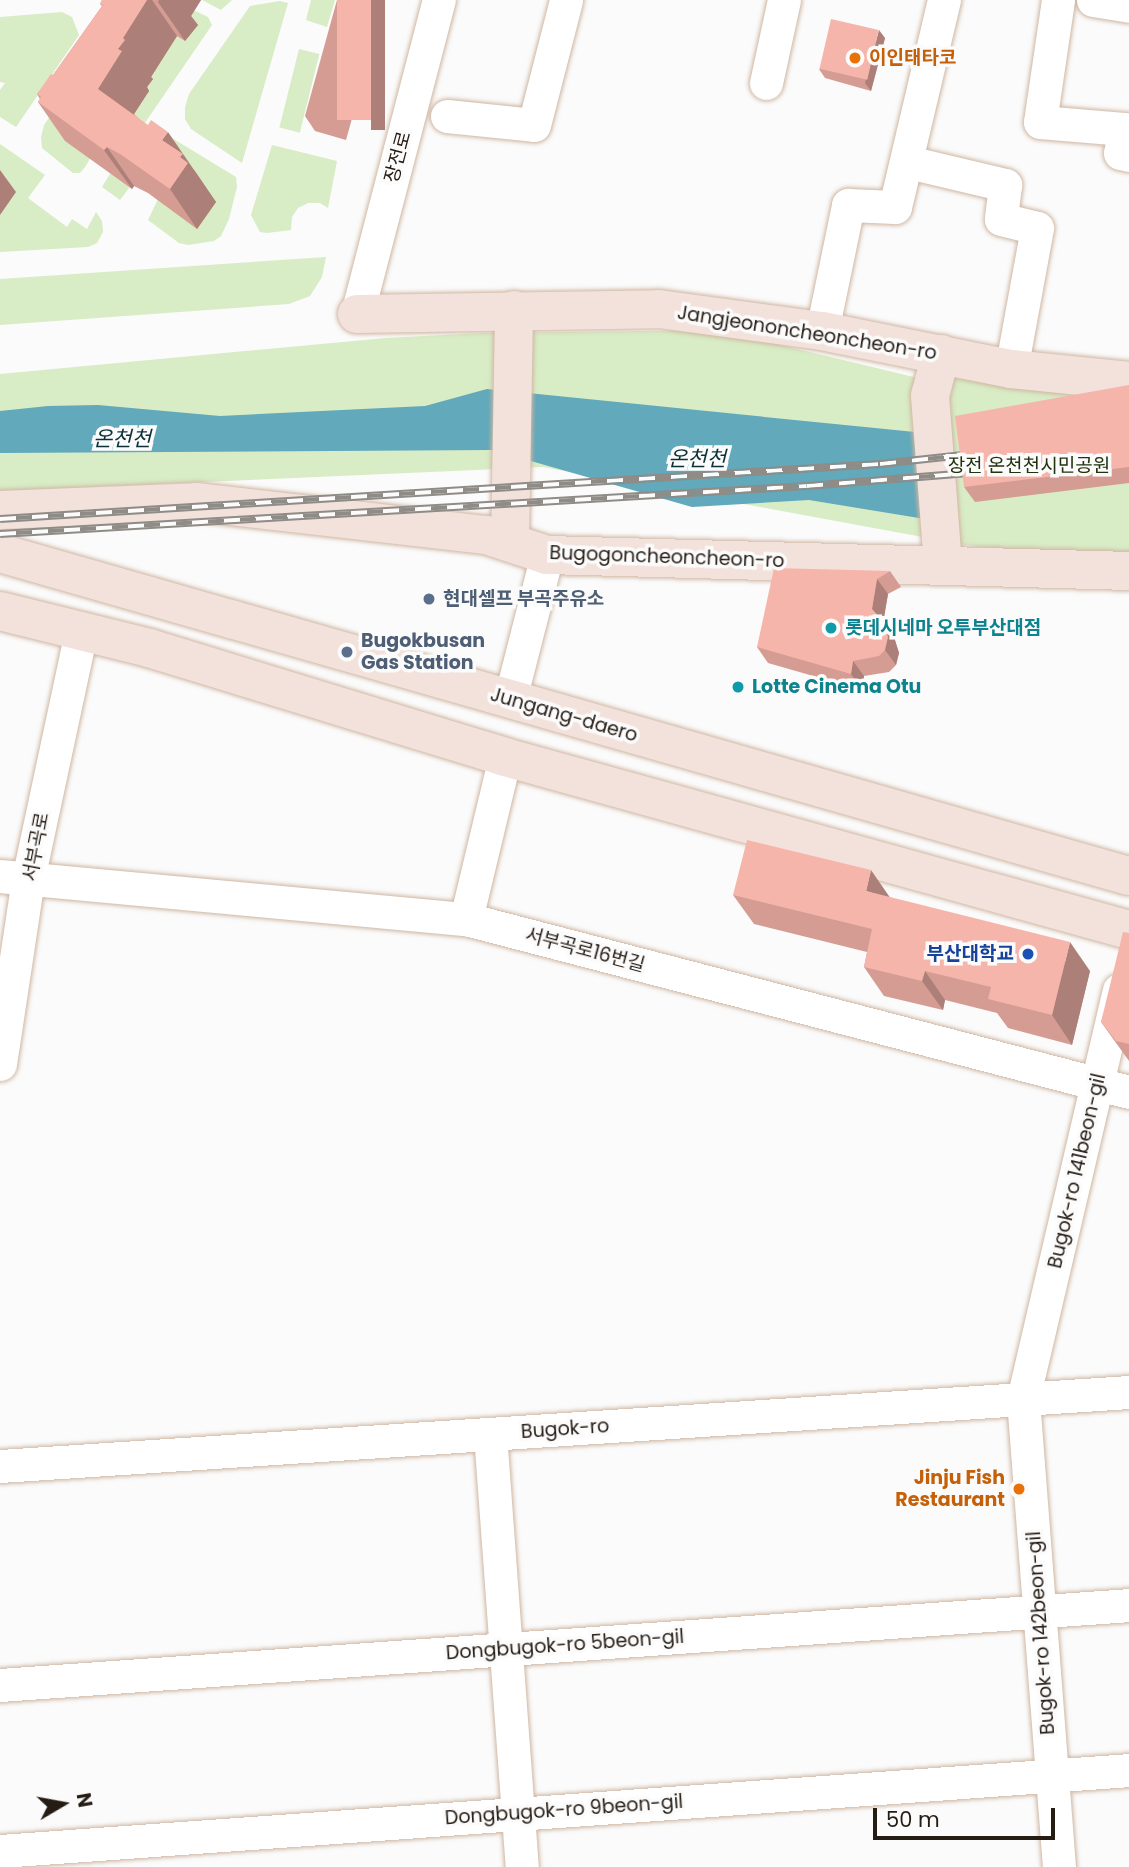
<!DOCTYPE html>
<html>
<head>
<meta charset="utf-8">
<style>
  body { margin:0 }
  #map { position:relative; width:1129px; height:1867px; overflow:hidden; background:#fbfbfb; font-family:Poppins,"Noto Sans KR",sans-serif }
  div>[style] { position:absolute }
  .green>* { inset:0; background:#d8ecc6; transform-origin:0 0 }
  .water>* { inset:0; background:#61a9bb }
  .roads { filter:drop-shadow(0 0 2px #cfb6a2) drop-shadow(0 0 2px #cfb6a2) }
  .minor>* { height:33px; margin:-16.5px; padding:0 16.5px; transform-origin:16.5px; border-radius:16.5px; background:#fff }
  .major>* { height:38px; margin:-19px; padding:0 19px; transform-origin:19px; border-radius:19px; background:#f3e2dc }
  .rail>* { height:8px; margin-top:-4px; transform-origin:0; background:repeating-linear-gradient(90deg,#fbfbfb 0 16px,#8f8b87 0 32px); box-sizing:border-box; border-block:2px solid #8f8b87 }
  .wall>* { inset:0; background:#d49c93 }
  .shaded-wall>* { inset:0; background:#ac7f78; transform-origin:0 0 }
  .building>* { inset:0; background:#f6b5ab; transform-origin:0 0 }
  .dots>* { width:19px; height:19px; translate:-50% -50%; box-sizing:border-box; border:4px solid #fbfbfb; border-radius:50% }
  span { translate:-50% -50%; white-space:nowrap; text-align:center; line-height:1.15; -webkit-text-stroke:7px #fbfbfb; paint-order:stroke }
  .food-label { font-size:19px; color:#c56008; font-weight:700 }
  .left { translate:0 -50%; text-align:left }
  .right { translate:-100% -50%; text-align:right }
  .street-label { font-size:19px; color:#251c14 }
  .park-label { font-size:19px; color:#22320c }
  .service-label { font-size:19px; color:#4e5e75; font-weight:700 }
  .culture-label { font-size:19px; color:#0d838f; font-weight:700 }
  .transit-label { font-size:19px; color:#164399; font-weight:700 }
  .water-label { font-size:21px; color:#0b3038; font-style:italic }
  .north { position:absolute; left:28px; top:1769px; width:70px; height:70px; -webkit-text-stroke:5px #fbfbfb; paint-order:stroke; rotate:80deg; font-size:19px; font-weight:700; line-height:28px; text-align:center; color:#251c14 }
  .north::after { content:''; display:block; margin:auto; width:24px; height:32px; background:#251c14; clip-path:polygon(50% 0,100% 100%,50% 72%,0 100%) }
  .scale { position:absolute; left:873px; top:1808px; width:182px; height:32px; box-sizing:border-box; border:4px solid #251c14; border-top:0; padding-left:9px; font-size:21px; line-height:24px; white-space:nowrap; color:#251c14; -webkit-text-stroke:5px #fbfbfb; paint-order:stroke }
</style>
</head>
<body>
<div id="map">
  <div class="green">
    <div style="clip-path:polygon(202px 0,232px 0,221px 10px)"></div>
    <div style="clip-path:polygon(311px 0,335px 0,327px 27px,306px 20px)"></div>
    <div style="clip-path:polygon(280px 1px,288px 3px,242px 163px,191px 129px,185px 119px,185px 107px,189px 94px,250px 6px)"></div>
    <div style="clip-path:polygon(183px 5px,208px 17px,212px 25px,127px 149px,156px 166px,172px 138px,236px 177px,237px 187px,229px 219px,221px 236px,214px 241px,188px 245px,179px 243px,148px 220px,159px 197px,135px 180px,120px 200px,102px 187px,116px 164px,96px 149px,85px 167px,80px 173px,73px 173px,42px 148px,41px 137px,44px 125px,124px 10px)"></div>
    <div style="clip-path:polygon(62px 12px,72px 17px,79px 35px,16px 127px,0 117px,0 90px,5px 83px,0 82px,0 17px)"></div>
    <div style="left:299px;top:49px;width:21px;height:81px;rotate:14deg"></div>
    <div style="clip-path:polygon(0 144px,45px 175px,28px 198px,67px 227px,72px 219px,87px 229px,96px 212px,102px 221px,103px 232px,97px 243px,88px 247px,0 252px)"></div>
    <div style="clip-path:polygon(272px 145px,337px 161px,328px 208px,320px 203px,308px 203px,298px 208px,292px 217px,291px 230px,267px 233px,260px 232px,251px 215px)"></div>
    <div style="clip-path:polygon(326px 257px,322px 277px,310px 296px,289px 304px,0 325px,0 279px)"></div>
    <div style="clip-path:polygon(718px 330px,918px 378px,1129px 384px,1129px 556px,977px 547px,543px 467px,0 491px,0 374px,386px 338px,482px 333px)"></div>
  </div>
  <div class="water">
    <div style="clip-path:polygon(487px 389px,925px 433px,956px 466px,925px 519px,809px 500px,692px 507px,492px 450px,0 453px,0 411px,48px 406px,98px 405px,220px 416px,425px 406px)"></div>
  </div>
  <div class="roads">
    <div class="minor">
      <div style="left:1058px;top:0;width:123px;rotate:98.4deg"></div>
      <div style="left:1040px;top:122px;width:84px;rotate:4.8deg"></div>
      <div style="left:1124px;top:129px;width:24px;rotate:99deg"></div>
      <div style="left:1120px;top:153px;width:9px;rotate:13deg"></div>
      <div style="left:1093px;top:0;width:36px;rotate:9deg"></div>
      <div style="left:766px;top:83px;width:85px;rotate:-77.8deg"></div>
      <div style="left:447px;top:116px;width:87px;rotate:5.9deg"></div>
      <div style="left:534px;top:125px;width:129px;rotate:-75.6deg"></div>
      <div style="left:908px;top:162px;width:100px;rotate:13.3deg"></div>
      <div style="left:1005px;top:185px;width:34px;rotate:97deg"></div>
      <div style="left:1001px;top:219px;width:37px;rotate:14deg"></div>
      <div style="left:1037px;top:228px;width:143px;rotate:100.4deg"></div>
      <div style="left:357px;top:314px;width:325px;rotate:-75.4deg"></div>
      <div style="left:822px;top:331px;width:129px;rotate:-78.3deg"></div>
      <div style="left:848px;top:205px;width:47px;rotate:2.4deg"></div>
      <div style="left:895px;top:207px;width:213px;rotate:-76.7deg"></div>
      <div style="left:510px;top:699px;width:149px;rotate:-75.6deg"></div>
      <div style="left:0;top:876px;width:468px;rotate:5.3deg"></div>
      <div style="left:466px;top:919px;width:685px;rotate:14.62deg"></div>
      <div style="left:466px;top:919px;width:167px;rotate:-76.5deg"></div>
      <div style="left:0;top:1064px;width:187px;rotate:-81.4deg"></div>
      <div style="left:28px;top:879px;width:254px;rotate:-77.9deg"></div>
      <div style="left:490px;top:1434px;width:434px;rotate:85.8deg"></div>
      <div style="left:0;top:1466px;width:1131px;rotate:-3.75deg"></div>
      <div style="left:0;top:1685px;width:1132px;rotate:-4.05deg"></div>
      <div style="left:0;top:1851px;width:1132px;rotate:-4.1deg"></div>
      <div style="left:1059px;top:1867px;width:469px;rotate:-94.4deg"></div>
      <div style="left:1023px;top:1399px;width:420px;rotate:-76.8deg"></div>
    </div>
    <div class="major">
      <div style="left:357px;top:314px;width:302px;rotate:-0.9deg"></div>
      <div style="left:659px;top:309px;width:164px;rotate:7.7deg"></div>
      <div style="left:822px;top:331px;width:193px;rotate:11.4deg"></div>
      <div style="left:1011px;top:369px;width:119px;rotate:5.8deg"></div>
      <div style="left:941px;top:354px;width:43px;rotate:104.7deg"></div>
      <div style="left:930px;top:396px;width:170px;rotate:85.6deg"></div>
      <div style="left:0;top:510px;width:196px;rotate:-2.3deg"></div>
      <div style="left:196px;top:502px;width:292px;rotate:6.5deg"></div>
      <div style="left:486px;top:535px;width:64px;rotate:18.2deg"></div>
      <div style="left:547px;top:555px;width:582px;rotate:1.57deg"></div>
      <div style="left:510px;top:542px;width:232px;rotate:-89deg"></div>
      <div style="left:0;top:553px;width:1174px;rotate:15.97deg"></div>
      <div style="left:0;top:611px;width:154px;rotate:13.9deg"></div>
      <div style="left:149px;top:648px;width:372px;rotate:17deg"></div>
      <div style="left:505px;top:757px;width:648px;rotate:15.5deg"></div>
    </div>
  </div>
  <div class="rail">
    <div style="left:0;top:519px;width:882px;rotate:-3.58deg"></div>
    <div style="left:880px;top:464px;width:102px;rotate:-6.2deg"></div>
    <div style="left:0;top:534px;width:808px;rotate:-3.4deg"></div>
    <div style="left:807px;top:486px;width:175px;rotate:-4.6deg"></div>
  </div>
  <div class="wall">
    <div style="clip-path:polygon(102px 0,201px 0,191px 16px,198px 25px,185px 41px,177px 36px,151px 77px,153px 79px,147px 87px,149px 91px,134px 114px,195px 171px,216px 202px,197px 229px,148px 193px,134px 186px,132px 189px,65px 141px,38px 102px,40px 99px,37px 94px,53px 75px,102px 6px,100px 4px)"></div>
    <div style="clip-path:polygon(337px 0,385px 0,346px 140px,315px 131px,305px 116px)"></div>
    <div style="clip-path:polygon(885px 38px,871px 91px,825px 78px,819px 69px)"></div>
    <div style="clip-path:polygon(1129px 385px,1129px 483px,975px 502px,964px 487px)"></div>
    <div style="clip-path:polygon(890px 571px,901px 587px,888px 594px,883px 621px,894px 637px,899px 653px,896px 665px,889px 672px,864px 676px,862px 690px,768px 663px,757px 647px)"></div>
    <div style="clip-path:polygon(733px 895px,889px 897px,1090px 971px,1072px 1045px,1008px 1028px,997px 1013px,945px 1000px,943px 1010px,884px 996px,864px 967px,867px 952px,754px 924px)"></div>
    <div style="clip-path:polygon(1129px 933px,1129px 1061px,1101px 1022px)"></div>
  </div>
  <div class="shaded-wall">
    <div style="clip-path:polygon(147px 0,152px 0,177px 36px,151px 77px,153px 79px,147px 87px,149px 91px,125px 128px,98px 89px,123px 38px)"></div>
    <div style="clip-path:polygon(159px 0,201px 0,191px 16px,198px 25px,185px 41px,158px 2px)"></div>
    <div style="left:371px;top:0;width:14px;height:130px"></div>
    <div style="clip-path:polygon(879px 30px,885px 38px,871px 91px,865px 83px)"></div>
    <div style="clip-path:polygon(168px 132px,216px 202px,197px 229px,170px 189px,162px 140px)"></div>
    <div style="clip-path:polygon(107px 147px,134px 186px,132px 189px,104px 150px)"></div>
    <div style="clip-path:polygon(0 170px,16px 192px,0 215px)"></div>
    <div style="clip-path:polygon(877px 579px,888px 594px,883px 624px,872px 609px)"></div>
    <div style="clip-path:polygon(884px 622px,894px 637px,899px 653px,896px 665px,885px 650px)"></div>
    <div style="clip-path:polygon(853px 661px,864px 676px,862px 690px,851px 674px)"></div>
    <div style="clip-path:polygon(871px 870px,891px 899px,866px 891px)"></div>
    <div style="clip-path:polygon(1070px 942px,1090px 971px,1072px 1045px,1052px 1015px)"></div>
    <div style="clip-path:polygon(925px 971px,945px 1000px,943px 1010px,922px 981px)"></div>
  </div>
  <div class="building">
    <div style="clip-path:polygon(102px 0,147px 0,123px 38px,125px 40px,118px 49px,122px 51px,98px 89px,148px 125px,151px 120px,168px 132px,162px 140px,183px 154px,180px 157px,188px 163px,170px 189px,120px 154px,107px 147px,104px 150px,38px 102px,41px 97px,37px 94px,51px 74px,53px 75px,103px 5px,100px 4px)"></div>
    <div style="left:337px;top:0;width:34px;height:120px"></div>
    <div style="left:831px;top:19px;width:49px;height:51px;rotate:13deg"></div>
    <div style="clip-path:polygon(1129px 385px,1129px 467px,964px 487px,955px 416px)"></div>
    <div style="clip-path:polygon(774px 568px,890px 571px,877px 579px,872px 609px,884px 622px,888px 637px,885px 650px,879px 656px,853px 661px,851px 674px,757px 647px)"></div>
    <div style="clip-path:polygon(747px 840px,871px 870px,866px 891px,1070px 942px,1052px 1015px,988px 999px,991px 987px,925px 971px,922px 981px,864px 967px,872px 929px,733px 895px)"></div>
    <div style="clip-path:polygon(1123px 932px,1129px 933px,1129px 1044px,1116px 1041px,1101px 1022px)"></div>
  </div>
  <div class="dots">
    <div style="left:855px;top:58px;background:#e8710a"></div>
    <div style="left:429px;top:599px;background:#5c6f8a"></div>
    <div style="left:831px;top:628px;background:#0f9aa8"></div>
    <div style="left:347px;top:652px;background:#5c6f8a"></div>
    <div style="left:738px;top:687px;background:#0f9aa8"></div>
    <div style="left:1028px;top:954px;background:#1a4fb4"></div>
    <div style="left:1019px;top:1489px;background:#e8710a"></div>
  </div>
  <div class="food-label">
    <span class="left" style="left:869px;top:58px">이인태타코</span>
    <span class="right" style="left:1005px;top:1489px">Jinju Fish<br>Restaurant</span>
  </div>
  <div class="street-label">
    <span style="left:398px;top:157px;rotate:-75deg">장전로</span>
    <span style="left:807px;top:333px;rotate:9deg">Jangjeononcheoncheon-ro</span>
    <span style="left:667px;top:557px;rotate:2deg">Bugogoncheoncheon-ro</span>
    <span style="left:564px;top:715px;rotate:16deg">Jungang-daero</span>
    <span style="left:36px;top:847px;rotate:-79deg">서부곡로</span>
    <span style="left:585px;top:950px;rotate:15deg">서부곡로16번길</span>
    <span style="left:1077px;top:1171px;rotate:-77deg">Bugok-ro 141beon-gil</span>
    <span style="left:565px;top:1429px;rotate:-4deg">Bugok-ro</span>
    <span style="left:1041px;top:1633px;rotate:-94deg">Bugok-ro 142beon-gil</span>
    <span style="left:565px;top:1645px;rotate:-4deg">Dongbugok-ro 5beon-gil</span>
    <span style="left:564px;top:1810px;rotate:-4deg">Dongbugok-ro 9beon-gil</span>
  </div>
  <div class="park-label">
    <span style="left:1029px;top:466px">장전 온천천시민공원</span>
  </div>
  <div class="service-label">
    <span class="left" style="left:443px;top:599px">현대셀프 부곡주유소</span>
    <span class="left" style="left:361px;top:652px">Bugokbusan<br>Gas Station</span>
  </div>
  <div class="culture-label">
    <span class="left" style="left:845px;top:628px">롯데시네마 오투부산대점</span>
    <span class="left" style="left:752px;top:687px">Lotte Cinema Otu</span>
  </div>
  <div class="transit-label">
    <span class="right" style="left:1014px;top:954px">부산대학교</span>
  </div>
  <div class="water-label">
    <span style="left:122px;top:439px">온천천</span>
    <span style="left:697px;top:459px">온천천</span>
  </div>
  <div class="north">N</div>
  <div class="scale">50 m</div>
</div>
</body>
</html>
